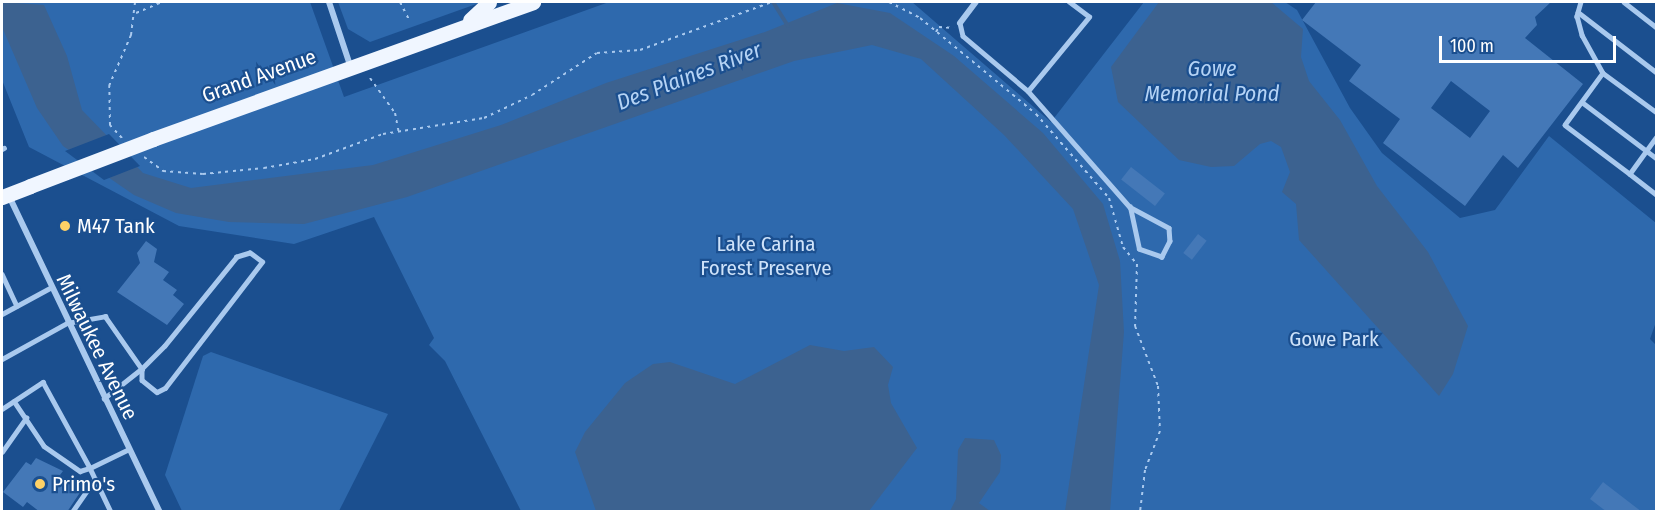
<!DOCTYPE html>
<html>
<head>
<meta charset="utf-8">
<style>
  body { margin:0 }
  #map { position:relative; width:1658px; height:513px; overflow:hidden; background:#1b4f8f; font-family:"Fira Sans Condensed",sans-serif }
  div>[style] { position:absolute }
  .green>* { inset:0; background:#2e69ad }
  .water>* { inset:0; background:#3c6290 }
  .pier>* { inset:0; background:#1b4f8f }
  .stream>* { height:4px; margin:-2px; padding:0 2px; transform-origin:2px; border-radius:2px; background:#3c6290 }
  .building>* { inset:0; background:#4478b7; transform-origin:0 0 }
  .path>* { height:2px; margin-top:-1px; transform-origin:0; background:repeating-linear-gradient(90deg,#a9c9ee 0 3px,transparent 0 7.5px) }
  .lane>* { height:4.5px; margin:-2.25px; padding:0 2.25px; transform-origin:2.25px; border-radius:2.25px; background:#a9c9ee }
  .street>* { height:6px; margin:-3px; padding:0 3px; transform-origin:3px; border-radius:3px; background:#a9c9ee }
  .primary>* { height:15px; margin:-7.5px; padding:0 7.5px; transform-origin:7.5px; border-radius:7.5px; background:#f0f6ff }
  .primary-bridge>* { height:15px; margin:-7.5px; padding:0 7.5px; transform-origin:7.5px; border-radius:7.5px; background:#f0f6ff }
  .dots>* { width:16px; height:16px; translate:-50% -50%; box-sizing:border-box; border:3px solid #1b4f8f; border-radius:50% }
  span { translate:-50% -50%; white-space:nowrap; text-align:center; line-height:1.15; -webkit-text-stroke:4.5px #1b4f8f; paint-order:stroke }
  .street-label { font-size:21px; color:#fff }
  .poi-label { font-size:21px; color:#fff }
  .left { translate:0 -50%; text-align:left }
  .park-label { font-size:21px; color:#cfe3fa }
  .water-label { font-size:22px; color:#b5d3f5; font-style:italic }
  .frame { position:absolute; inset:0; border:3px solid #fff; pointer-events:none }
  .scale { position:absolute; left:1439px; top:36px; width:177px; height:27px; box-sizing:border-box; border:3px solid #fff; border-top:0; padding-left:8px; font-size:18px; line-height:21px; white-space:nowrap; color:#fff; -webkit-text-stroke:4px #1b4f8f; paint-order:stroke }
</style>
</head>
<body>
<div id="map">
  <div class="green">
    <div style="clip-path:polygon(2px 2px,310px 2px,344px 97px,609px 2px,912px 2px,1051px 122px,1144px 2px,1285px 2px,1297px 10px,1350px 108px,1382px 153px,1460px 218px,1495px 210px,1549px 136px,1656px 223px,1656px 322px,1650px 339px,1656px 345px,1656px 511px,521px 511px,445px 361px,429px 345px,434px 338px,374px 217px,294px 244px,179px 226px,29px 147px,2px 80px)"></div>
    <div style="clip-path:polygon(338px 2px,482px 2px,370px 42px,348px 29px)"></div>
    <div style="clip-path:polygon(211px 352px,388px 414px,339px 511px,182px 511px,165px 475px,203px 356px)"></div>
  </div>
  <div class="water">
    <div style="clip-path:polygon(2px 2px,44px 5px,67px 56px,82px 110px,143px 173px,191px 188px,373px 165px,501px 125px,606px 83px,765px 32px,837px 3px,890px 13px,954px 56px,1043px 133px,1103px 204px,1120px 261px,1124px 332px,1110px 511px,1065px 511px,1099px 285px,1073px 209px,1004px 135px,921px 59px,872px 45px,794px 61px,407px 197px,304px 224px,229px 222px,176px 213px,134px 195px,63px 146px,37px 108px,2px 27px)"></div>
    <div style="clip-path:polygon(1159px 2px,1271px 2px,1303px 29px,1301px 57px,1309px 81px,1340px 120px,1377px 186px,1428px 252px,1468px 326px,1453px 374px,1439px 396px,1299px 240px,1296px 204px,1282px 192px,1290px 172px,1281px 147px,1271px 141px,1260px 144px,1234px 166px,1211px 167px,1179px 160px,1118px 102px,1111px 67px)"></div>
    <div style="clip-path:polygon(810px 345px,844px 351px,874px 347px,893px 367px,888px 385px,891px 403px,917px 448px,869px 511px,596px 511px,575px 452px,585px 432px,625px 383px,653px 364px,670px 362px,735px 384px)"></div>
    <div style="clip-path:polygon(965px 438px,994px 440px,1001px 455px,1000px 472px,979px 503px,990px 511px,950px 511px,956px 499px,958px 450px)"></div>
  </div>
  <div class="pier">
    <div style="clip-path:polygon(109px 134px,140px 166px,104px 180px,65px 151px)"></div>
  </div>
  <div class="stream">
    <div style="left:773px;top:2px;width:28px;rotate:58deg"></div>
  </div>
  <div class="building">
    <div style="clip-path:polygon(evenodd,1316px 2px,1551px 2px,1535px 17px,1537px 25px,1525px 38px,1583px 84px,1518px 168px,1503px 155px,1465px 206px,1383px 143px,1400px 119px,1349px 81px,1361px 65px,1302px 20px,1316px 2px,1451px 81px,1490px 111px,1470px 138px,1431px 108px,1451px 81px)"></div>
    <div style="left:1131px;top:167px;width:43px;height:16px;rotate:38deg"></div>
    <div style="left:1198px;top:234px;width:11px;height:24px;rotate:38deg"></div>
    <div style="clip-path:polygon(146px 241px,157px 249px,154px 262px,169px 272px,163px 280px,177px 290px,173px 295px,184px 304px,167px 325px,117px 292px,140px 263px,137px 253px)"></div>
    <div style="clip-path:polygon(36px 458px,63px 471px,60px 475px,81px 491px,67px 512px,40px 512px,27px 502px,23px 507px,3px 492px,26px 462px,31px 465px)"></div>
    <div style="clip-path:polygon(1603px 482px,1642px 512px,1607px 512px,1590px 499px)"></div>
  </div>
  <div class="path">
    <div style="left:400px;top:2px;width:20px;rotate:63deg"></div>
    <div style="left:889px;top:2px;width:35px;rotate:27deg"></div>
    <div style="left:920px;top:18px;width:151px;rotate:39.6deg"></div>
    <div style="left:1036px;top:114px;width:111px;rotate:49deg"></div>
    <div style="left:1109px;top:198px;width:51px;rotate:74.1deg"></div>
    <div style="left:1123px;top:247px;width:22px;rotate:51deg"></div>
    <div style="left:1137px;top:264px;width:62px;rotate:91.8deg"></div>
    <div style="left:1135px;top:326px;width:64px;rotate:69deg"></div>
    <div style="left:1158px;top:386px;width:45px;rotate:87.5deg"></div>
    <div style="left:1160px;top:431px;width:42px;rotate:111deg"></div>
    <div style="left:1145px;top:470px;width:42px;rotate:96.8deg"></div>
    <div style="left:136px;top:13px;width:28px;rotate:-23deg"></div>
    <div style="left:936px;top:32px;width:6px;rotate:-59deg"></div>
    <div style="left:939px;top:27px;width:15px;rotate:4deg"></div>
    <div style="left:370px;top:78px;width:43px;rotate:54.5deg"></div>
    <div style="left:395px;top:113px;width:20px;rotate:79deg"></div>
    <div style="left:122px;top:138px;width:18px;rotate:-133deg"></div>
    <div style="left:110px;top:125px;width:39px;rotate:-91deg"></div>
    <div style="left:109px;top:86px;width:56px;rotate:-66.7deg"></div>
    <div style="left:131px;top:35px;width:33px;rotate:-83deg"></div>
    <div style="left:144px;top:157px;width:24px;rotate:36deg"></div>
    <div style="left:163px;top:171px;width:40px;rotate:4.3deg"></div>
    <div style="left:203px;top:174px;width:61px;rotate:-5.6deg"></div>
    <div style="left:264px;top:168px;width:52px;rotate:-10deg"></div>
    <div style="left:315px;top:159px;width:72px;rotate:-20.2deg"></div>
    <div style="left:383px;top:134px;width:102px;rotate:-9deg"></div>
    <div style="left:484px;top:118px;width:53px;rotate:-25.6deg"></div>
    <div style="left:532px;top:95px;width:77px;rotate:-32.9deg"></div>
    <div style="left:597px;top:53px;width:43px;rotate:-4deg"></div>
    <div style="left:640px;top:50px;width:140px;rotate:-20deg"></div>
  </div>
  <div class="lane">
    <div style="left:1581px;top:2px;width:15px;rotate:106deg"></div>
    <div style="left:1577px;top:16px;width:20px;rotate:75deg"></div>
    <div style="left:1582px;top:35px;width:43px;rotate:61.1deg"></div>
    <div style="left:1603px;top:73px;width:64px;rotate:126.2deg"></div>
    <div style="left:1565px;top:125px;width:81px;rotate:37deg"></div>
    <div style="left:1624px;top:2px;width:41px;rotate:38deg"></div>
    <div style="left:1578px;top:12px;width:98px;rotate:37.6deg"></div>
    <div style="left:960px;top:23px;width:13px;rotate:77deg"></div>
    <div style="left:963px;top:36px;width:85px;rotate:40.2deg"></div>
    <div style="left:1028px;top:91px;width:96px;rotate:-50.5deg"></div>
    <div style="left:1089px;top:17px;width:25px;rotate:-143deg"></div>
    <div style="left:1603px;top:73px;width:66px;rotate:36.3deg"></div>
    <div style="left:1028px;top:91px;width:154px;rotate:48.7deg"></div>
    <div style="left:1130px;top:207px;width:44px;rotate:28.3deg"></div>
    <div style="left:1169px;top:228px;width:13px;rotate:86deg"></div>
    <div style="left:1170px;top:241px;width:18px;rotate:117deg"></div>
    <div style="left:1162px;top:257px;width:24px;rotate:-161deg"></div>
    <div style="left:1139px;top:249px;width:43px;rotate:-102.1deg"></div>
    <div style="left:1582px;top:102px;width:93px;rotate:37.1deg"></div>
    <div style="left:1656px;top:138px;width:44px;rotate:125.8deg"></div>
    <div style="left:1630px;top:174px;width:33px;rotate:38deg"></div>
    <div style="left:2px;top:149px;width:2px;rotate:-27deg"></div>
    <div style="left:2px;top:274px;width:35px;rotate:65deg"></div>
    <div style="left:2px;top:314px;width:55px;rotate:-28.4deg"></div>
    <div style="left:2px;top:359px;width:74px;rotate:-29deg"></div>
    <div style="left:67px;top:323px;width:39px;rotate:-10deg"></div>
    <div style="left:105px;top:316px;width:65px;rotate:55.1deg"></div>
    <div style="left:142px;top:369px;width:11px;rotate:90deg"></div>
    <div style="left:142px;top:380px;width:19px;rotate:39deg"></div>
    <div style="left:157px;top:392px;width:9px;rotate:-27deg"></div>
    <div style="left:165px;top:388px;width:159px;rotate:-52.4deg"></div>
    <div style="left:262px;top:262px;width:15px;rotate:-143deg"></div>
    <div style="left:250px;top:253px;width:14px;rotate:163deg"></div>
    <div style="left:237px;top:257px;width:114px;rotate:129deg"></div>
    <div style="left:165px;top:346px;width:33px;rotate:135deg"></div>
    <div style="left:142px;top:369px;width:48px;rotate:141.7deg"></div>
    <div style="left:14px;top:401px;width:54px;rotate:56.3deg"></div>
    <div style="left:44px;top:446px;width:44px;rotate:34.8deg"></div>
    <div style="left:80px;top:471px;width:10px;rotate:-17deg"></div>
    <div style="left:90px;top:468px;width:49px;rotate:64.5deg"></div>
    <div style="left:2px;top:409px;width:49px;rotate:-33.4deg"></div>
    <div style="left:43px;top:382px;width:98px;rotate:61.3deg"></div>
    <div style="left:90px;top:468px;width:43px;rotate:-26deg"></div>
    <div style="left:2px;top:452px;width:42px;rotate:-54.8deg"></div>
    <div style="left:72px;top:512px;width:40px;rotate:-55.1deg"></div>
  </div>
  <div class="street">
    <div style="left:329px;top:2px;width:66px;rotate:71.6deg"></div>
    <div style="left:960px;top:23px;width:26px;rotate:-53deg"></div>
    <div style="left:9px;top:196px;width:350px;rotate:64.5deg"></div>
  </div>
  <div class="primary">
    <div style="left:470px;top:20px;width:26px;rotate:-43deg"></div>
    <div style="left:153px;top:139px;width:404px;rotate:-19.8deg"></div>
    <div style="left:2px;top:197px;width:30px;rotate:-21deg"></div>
  </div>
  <div class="primary-bridge">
    <div style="left:30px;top:186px;width:132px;rotate:-20.9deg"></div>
  </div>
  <div class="dots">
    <div style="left:65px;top:226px;background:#ffd166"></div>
    <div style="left:40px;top:484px;background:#ffd166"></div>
  </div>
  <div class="street-label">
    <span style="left:259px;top:76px;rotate:-20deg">Grand Avenue</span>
    <span style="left:97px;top:347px;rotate:64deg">Milwaukee Avenue</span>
  </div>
  <div class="poi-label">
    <span class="left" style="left:77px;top:226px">M47 Tank</span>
    <span class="left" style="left:52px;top:484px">Primo's</span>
  </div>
  <div class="park-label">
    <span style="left:766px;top:256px">Lake Carina<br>Forest Preserve</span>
    <span style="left:1334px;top:339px">Gowe Park</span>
  </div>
  <div class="water-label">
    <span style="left:1212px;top:81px">Gowe<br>Memorial Pond</span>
    <span style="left:689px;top:76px;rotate:-21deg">Des Plaines River</span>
  </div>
  <div class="frame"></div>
  <div class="scale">100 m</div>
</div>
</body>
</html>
